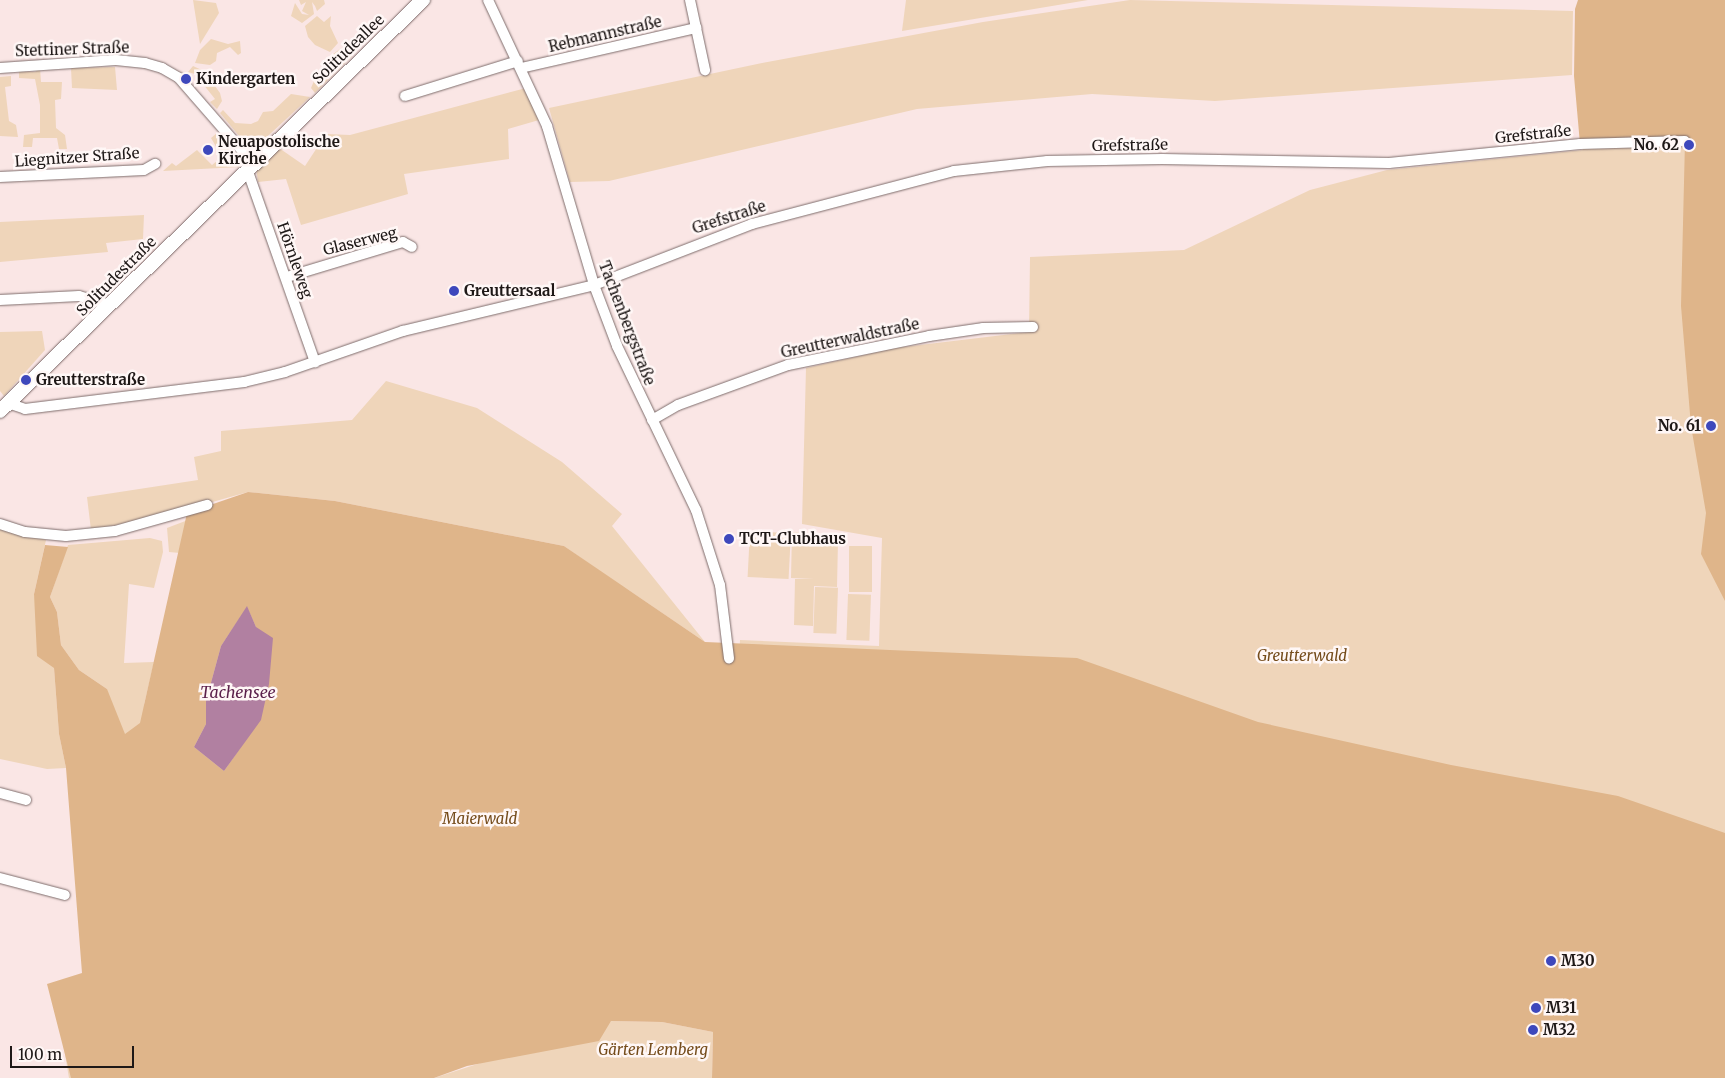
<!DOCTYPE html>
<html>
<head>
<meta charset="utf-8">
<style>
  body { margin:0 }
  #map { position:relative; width:1725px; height:1078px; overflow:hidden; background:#fae6e5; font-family:Merriweather,serif }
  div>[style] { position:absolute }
  .green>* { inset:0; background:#efd5ba; transform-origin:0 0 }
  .forest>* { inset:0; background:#dfb58a }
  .water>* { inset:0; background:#b180a1 }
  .roads { filter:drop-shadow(0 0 1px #7e6d6c) drop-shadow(0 0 1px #7e6d6c) }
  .minor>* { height:10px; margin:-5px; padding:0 5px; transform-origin:5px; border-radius:5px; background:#fff }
  .secondary>* { height:14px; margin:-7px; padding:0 7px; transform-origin:7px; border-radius:7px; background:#fff }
  .dots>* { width:14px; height:14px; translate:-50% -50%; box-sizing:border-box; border:2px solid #fff7f6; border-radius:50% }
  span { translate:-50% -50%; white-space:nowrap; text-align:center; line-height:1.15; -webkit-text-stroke:5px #fff7f6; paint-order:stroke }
  .street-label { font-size:15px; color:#1e1817 }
  .poi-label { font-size:15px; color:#1e1817; font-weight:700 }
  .left { translate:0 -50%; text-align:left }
  .right { translate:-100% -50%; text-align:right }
  .park-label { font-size:15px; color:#754c1b; font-style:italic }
  .water-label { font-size:16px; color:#5b1f4b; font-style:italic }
  .scale { position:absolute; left:10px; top:1046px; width:124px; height:22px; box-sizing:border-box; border:2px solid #1e1817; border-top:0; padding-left:6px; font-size:15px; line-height:18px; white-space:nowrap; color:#1e1817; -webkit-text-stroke:4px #fff7f6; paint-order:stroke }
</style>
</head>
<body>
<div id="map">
  <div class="green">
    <div style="clip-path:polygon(193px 0,216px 3px,219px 13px,200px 44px)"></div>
    <div style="clip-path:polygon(299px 0,324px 0,325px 4px,317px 11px,315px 6px,312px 2px,314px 14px,302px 23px,291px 16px,295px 3px,302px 14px,309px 15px,302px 11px,306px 2px,301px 5px)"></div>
    <div style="clip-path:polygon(906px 0,1088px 0,902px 31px)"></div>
    <div style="clip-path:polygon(1130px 0,1573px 11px,1572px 75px,1215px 101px,1092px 94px,917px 109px,609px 181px,570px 182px,549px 108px,762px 63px,983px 22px)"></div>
    <div style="clip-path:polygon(1725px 0,1725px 1078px,728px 1011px,610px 1012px,314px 1078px,69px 1078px,54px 991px,84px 981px,107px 689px,79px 670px,61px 645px,57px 612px,50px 597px,68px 545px,150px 538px,162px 541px,163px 552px,154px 588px,129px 584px,124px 663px,154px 662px,144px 705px,213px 556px,169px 552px,167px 528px,248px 497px,618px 584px,564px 546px,335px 501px,248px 492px,166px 515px,91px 530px,87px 497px,198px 480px,194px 457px,221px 451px,221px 431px,352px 420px,386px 381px,477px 408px,562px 462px,622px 514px,612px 526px,705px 642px,624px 587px,738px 671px,740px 640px,879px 646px,882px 538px,802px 524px,806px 368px,895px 348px,1029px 332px,1030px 257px,1184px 250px,1310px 190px,1387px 170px,1583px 150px,1577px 17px)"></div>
    <div style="clip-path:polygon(317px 16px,324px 22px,331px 16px,330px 26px,338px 43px,330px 52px,315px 45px,308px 37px,305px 26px)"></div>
    <div style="clip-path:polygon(211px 39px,228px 44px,240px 41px,241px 53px,238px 55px,230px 47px,217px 53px,216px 61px,210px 65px,195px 63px,200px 50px)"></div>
    <div style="clip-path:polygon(341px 48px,352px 56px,315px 93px,311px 88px,314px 81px,330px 74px,333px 65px,331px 56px)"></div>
    <div style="clip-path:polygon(193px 66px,204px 71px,220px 93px,222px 101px,217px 109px,210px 102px,215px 99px,195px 74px,188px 72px)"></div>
    <div style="clip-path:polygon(115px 67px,117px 90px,72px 88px,71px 68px)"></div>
    <div style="clip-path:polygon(40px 68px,41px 82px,62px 82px,61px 99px,55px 100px,56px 128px,65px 135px,67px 149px,59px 149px,57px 138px,33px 138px,32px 147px,23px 147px,24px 135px,40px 133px,40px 105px,35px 79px,19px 78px,19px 71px,35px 72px)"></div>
    <div style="clip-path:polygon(11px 76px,11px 86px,5px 87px,9px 121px,16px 125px,18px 137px,0 136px,0 77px)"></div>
    <div style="clip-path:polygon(526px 88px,539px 120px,508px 129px,509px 159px,404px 174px,408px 194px,301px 225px,286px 179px,258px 182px,256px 167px,279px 148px,305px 166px,326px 134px,350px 135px)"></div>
    <div style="clip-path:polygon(291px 94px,310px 97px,257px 146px,245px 143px,220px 113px,223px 110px,235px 123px,251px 124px,258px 121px,263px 112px,273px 111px)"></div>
    <div style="clip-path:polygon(217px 133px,237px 156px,239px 167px,163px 171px,172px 163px,176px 166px,197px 150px,212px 165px,222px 157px,211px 138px)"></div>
    <div style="clip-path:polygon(144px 215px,143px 239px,106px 243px,108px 252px,0 262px,0 222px)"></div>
    <div style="clip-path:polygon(42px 331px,45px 350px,4px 396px,0 391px,0 332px)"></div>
    <div style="clip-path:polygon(0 525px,46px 540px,34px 594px,54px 668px,59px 734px,66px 768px,47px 769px,0 759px)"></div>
    <div style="left:750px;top:531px;width:41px;height:46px;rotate:3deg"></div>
    <div style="clip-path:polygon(792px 532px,815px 533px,815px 540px,838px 541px,837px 587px,814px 586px,813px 626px,794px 625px,795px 579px,814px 579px,791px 578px)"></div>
    <div style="left:849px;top:546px;width:23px;height:46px"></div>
    <div style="left:815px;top:587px;width:23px;height:46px;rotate:2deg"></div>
    <div style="left:848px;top:594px;width:23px;height:46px;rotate:2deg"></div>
    <div style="clip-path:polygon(611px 1021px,662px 1022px,713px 1032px,712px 1078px,434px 1078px)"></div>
  </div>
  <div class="forest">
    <div style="clip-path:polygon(1578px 0,1725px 0,1725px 601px,1701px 554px,1706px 513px,1691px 426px,1681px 306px,1685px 141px,1580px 144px,1574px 76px,1575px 9px)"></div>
    <div style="clip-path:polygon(evenodd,248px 492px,335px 501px,564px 546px,705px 642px,1077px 658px,1258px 722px,1451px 765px,1618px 796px,1725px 833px,1725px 1078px,712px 1078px,713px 1032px,662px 1022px,611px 1021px,599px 1041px,467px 1066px,434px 1078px,71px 1078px,47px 984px,82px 973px,66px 768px,59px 734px,54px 668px,37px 656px,34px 594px,45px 545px,68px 547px,50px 597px,57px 612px,61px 645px,79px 670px,107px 689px,125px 734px,140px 723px,187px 513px,248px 492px,247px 607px,256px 627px,241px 747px,224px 771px,194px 747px,206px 724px,206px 701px,221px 646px,247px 607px)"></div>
  </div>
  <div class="water">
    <div style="clip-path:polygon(247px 606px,256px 627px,273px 638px,269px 684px,261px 720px,224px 771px,194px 747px,206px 724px,206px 701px,221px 646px)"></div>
  </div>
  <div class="roads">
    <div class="minor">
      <div style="left:488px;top:0;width:139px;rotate:64.9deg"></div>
      <div style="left:547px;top:126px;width:166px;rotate:73.5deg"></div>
      <div style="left:594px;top:285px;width:65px;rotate:69.3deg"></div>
      <div style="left:617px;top:346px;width:182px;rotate:64.3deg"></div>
      <div style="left:696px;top:510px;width:79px;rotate:72.3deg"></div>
      <div style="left:720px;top:585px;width:74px;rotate:83deg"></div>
      <div style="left:690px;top:0;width:72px;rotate:77.9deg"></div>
      <div style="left:0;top:68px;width:116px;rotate:-3.9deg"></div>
      <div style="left:116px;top:60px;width:29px;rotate:6deg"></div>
      <div style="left:145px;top:63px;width:18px;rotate:16deg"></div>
      <div style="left:162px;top:68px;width:20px;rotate:30deg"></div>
      <div style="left:179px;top:78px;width:113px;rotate:49deg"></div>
      <div style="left:521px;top:68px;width:180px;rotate:-12.9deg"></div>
      <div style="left:405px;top:96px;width:118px;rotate:-17.2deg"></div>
      <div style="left:247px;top:169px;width:205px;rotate:70.6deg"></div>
      <div style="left:0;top:177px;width:144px;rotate:-2.8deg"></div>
      <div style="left:144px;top:170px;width:13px;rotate:-29deg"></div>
      <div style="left:287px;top:277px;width:121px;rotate:-16.8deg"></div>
      <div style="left:403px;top:242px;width:10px;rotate:29deg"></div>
      <div style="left:0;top:300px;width:79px;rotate:-2.9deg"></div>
      <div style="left:79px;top:296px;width:33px;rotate:16deg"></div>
      <div style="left:8px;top:403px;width:18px;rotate:19deg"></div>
      <div style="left:25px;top:409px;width:221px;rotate:-7deg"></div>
      <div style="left:244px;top:382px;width:42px;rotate:-13.7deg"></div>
      <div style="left:285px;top:372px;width:125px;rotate:-19.2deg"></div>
      <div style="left:403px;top:331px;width:196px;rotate:-13.5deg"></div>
      <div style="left:594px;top:285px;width:169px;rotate:-21.1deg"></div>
      <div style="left:752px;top:224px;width:209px;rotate:-14.7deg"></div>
      <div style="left:954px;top:171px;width:94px;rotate:-6.1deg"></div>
      <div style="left:1047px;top:161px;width:115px;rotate:-1deg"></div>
      <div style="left:1162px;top:159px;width:227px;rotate:1deg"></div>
      <div style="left:1389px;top:163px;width:192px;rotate:-5.7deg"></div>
      <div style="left:1580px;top:144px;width:105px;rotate:-1.6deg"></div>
      <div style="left:652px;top:420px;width:30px;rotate:-30deg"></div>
      <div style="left:678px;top:405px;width:117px;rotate:-20deg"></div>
      <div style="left:788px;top:365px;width:144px;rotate:-11.6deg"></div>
      <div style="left:929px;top:336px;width:55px;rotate:-8.4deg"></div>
      <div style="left:983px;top:328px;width:50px;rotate:-1.1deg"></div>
      <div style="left:0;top:524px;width:26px;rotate:18deg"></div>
      <div style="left:25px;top:532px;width:41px;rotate:5.6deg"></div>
      <div style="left:66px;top:536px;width:49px;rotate:-5.8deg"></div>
      <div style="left:115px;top:531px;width:96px;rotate:-15.8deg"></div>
      <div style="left:0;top:793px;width:27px;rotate:15deg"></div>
      <div style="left:0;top:878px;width:67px;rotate:14.7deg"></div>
    </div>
    <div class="secondary">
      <div style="left:0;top:411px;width:590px;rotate:-44.18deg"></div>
    </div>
  </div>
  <div class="dots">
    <div style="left:186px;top:79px;background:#3e48bc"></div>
    <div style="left:1689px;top:145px;background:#3e48bc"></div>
    <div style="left:208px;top:150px;background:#3e48bc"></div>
    <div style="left:454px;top:291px;background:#3e48bc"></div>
    <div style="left:26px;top:380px;background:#3e48bc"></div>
    <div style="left:1711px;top:426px;background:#3e48bc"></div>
    <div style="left:729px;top:539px;background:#3e48bc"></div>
    <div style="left:1551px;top:961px;background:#3e48bc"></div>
    <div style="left:1536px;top:1008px;background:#3e48bc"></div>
    <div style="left:1533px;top:1030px;background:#3e48bc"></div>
  </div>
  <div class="street-label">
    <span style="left:605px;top:34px;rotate:-13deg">Rebmannstraße</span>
    <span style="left:72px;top:49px;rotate:-2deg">Stettiner Straße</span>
    <span style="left:348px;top:49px;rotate:-44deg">Solitudeallee</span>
    <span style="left:1533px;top:134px;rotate:-6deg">Grefstraße</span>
    <span style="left:1130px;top:145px;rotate:-1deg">Grefstraße</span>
    <span style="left:77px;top:157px;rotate:-4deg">Liegnitzer Straße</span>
    <span style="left:729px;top:217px;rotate:-18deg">Grefstraße</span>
    <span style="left:360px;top:241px;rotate:-14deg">Glaserweg</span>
    <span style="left:295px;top:260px;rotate:71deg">Hörnleweg</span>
    <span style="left:116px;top:276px;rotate:-45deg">Solitudestraße</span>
    <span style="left:627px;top:323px;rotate:69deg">Tachenbergstraße</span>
    <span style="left:850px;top:338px;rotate:-12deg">Greutterwaldstraße</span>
  </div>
  <div class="poi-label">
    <span class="left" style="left:196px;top:79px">Kindergarten</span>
    <span class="left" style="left:218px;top:150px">Neuapostolische<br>Kirche</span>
    <span class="right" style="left:1679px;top:145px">No. 62</span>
    <span class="left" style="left:464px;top:291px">Greuttersaal</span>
    <span class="left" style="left:36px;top:380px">Greutterstraße</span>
    <span class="right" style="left:1701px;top:426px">No. 61</span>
    <span class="left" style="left:739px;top:539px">TCT-Clubhaus</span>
    <span class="left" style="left:1561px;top:961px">M30</span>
    <span class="left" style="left:1546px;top:1008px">M31</span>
    <span class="left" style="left:1543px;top:1030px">M32</span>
  </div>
  <div class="park-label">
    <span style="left:1302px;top:656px">Greutterwald</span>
    <span style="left:480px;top:819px">Maierwald</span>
    <span style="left:653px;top:1050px">Gärten Lemberg</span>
  </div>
  <div class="water-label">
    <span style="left:238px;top:692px">Tachensee</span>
  </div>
  <div class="scale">100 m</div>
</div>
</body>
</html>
